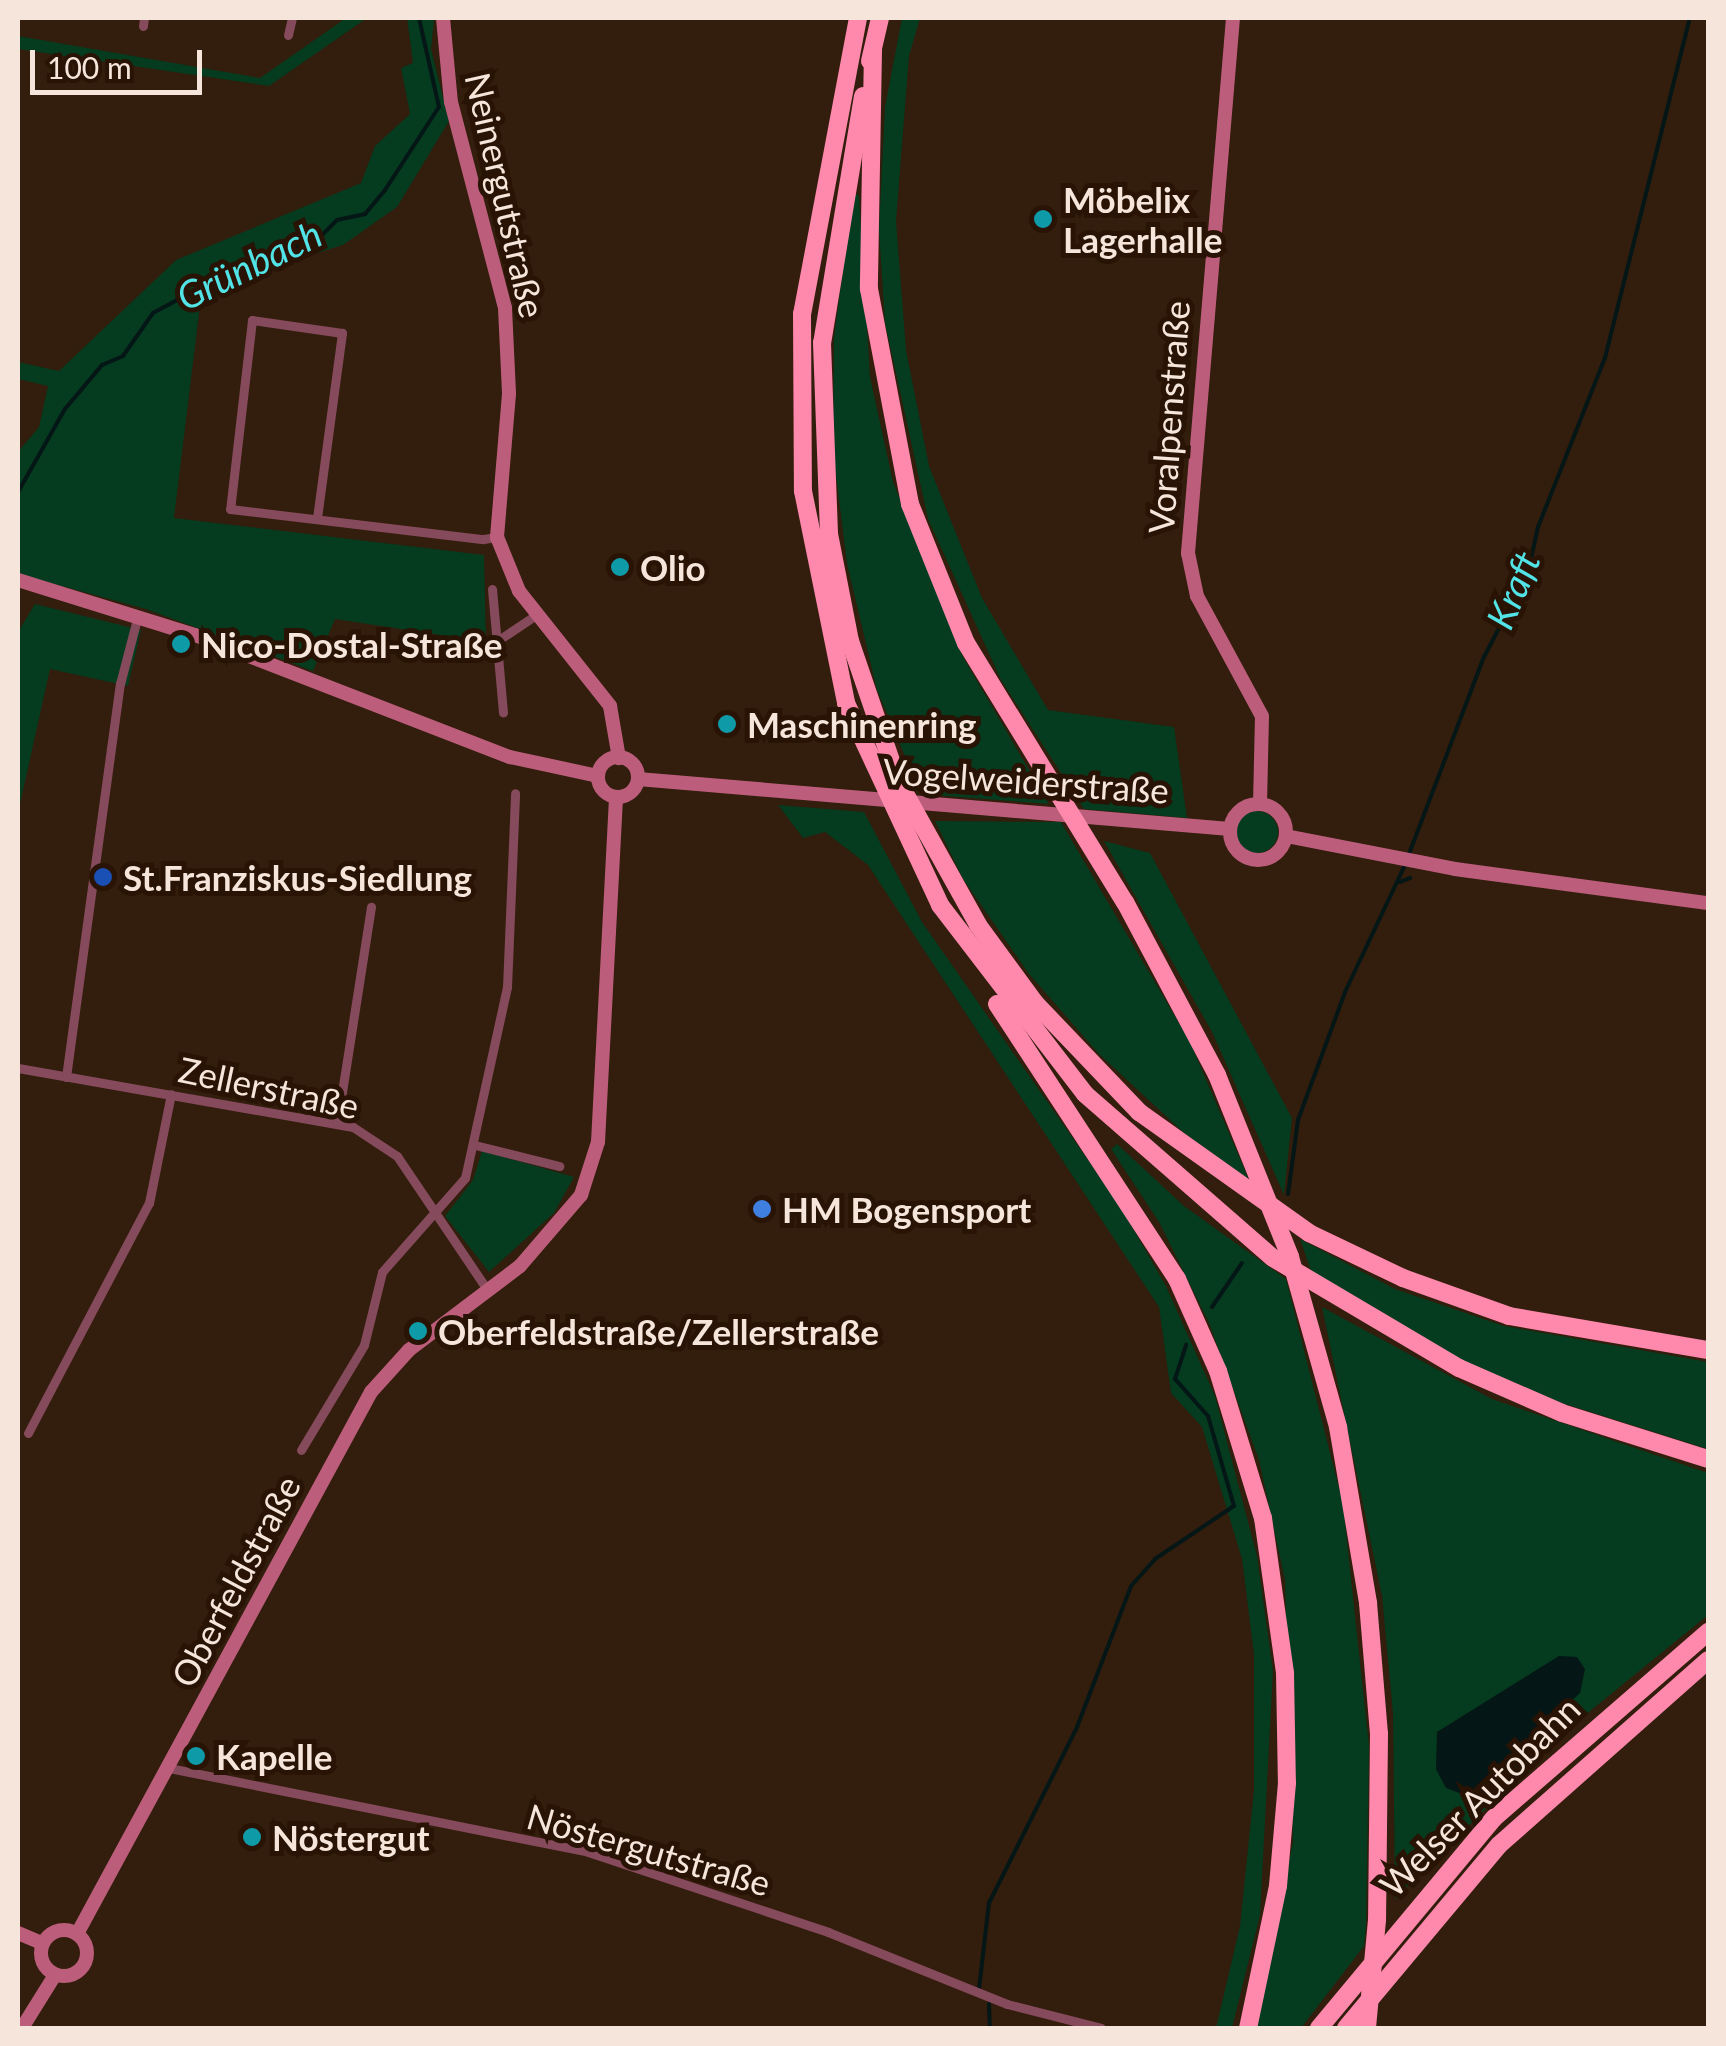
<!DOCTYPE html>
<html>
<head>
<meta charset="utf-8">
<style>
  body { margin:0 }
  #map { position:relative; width:1726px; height:2046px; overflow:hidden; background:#331d0c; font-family:Lato,sans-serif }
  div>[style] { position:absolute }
  .green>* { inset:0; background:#053b1e }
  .round { border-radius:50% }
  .water>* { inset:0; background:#041616 }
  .stream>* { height:4px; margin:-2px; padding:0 2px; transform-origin:2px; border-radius:2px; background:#041616 }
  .street>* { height:9px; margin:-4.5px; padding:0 4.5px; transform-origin:4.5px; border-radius:4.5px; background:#854a5b }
  .secondary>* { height:14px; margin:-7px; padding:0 7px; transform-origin:7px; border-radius:7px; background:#bc5e7b }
  .secondary>.ring { margin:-7px; padding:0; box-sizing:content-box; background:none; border:14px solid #bc5e7b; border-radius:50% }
  .highway>* { height:18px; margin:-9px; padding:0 9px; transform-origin:9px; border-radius:9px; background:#fe89ac }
  .dots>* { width:28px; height:28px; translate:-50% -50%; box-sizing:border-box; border:5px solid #291304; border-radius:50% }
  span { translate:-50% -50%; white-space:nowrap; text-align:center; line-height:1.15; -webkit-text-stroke:10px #291304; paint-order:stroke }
  .street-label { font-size:35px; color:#f5e5db }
  .poi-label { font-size:35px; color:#f5e5db; font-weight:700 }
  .left { translate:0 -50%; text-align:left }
  .water-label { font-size:38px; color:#52e3e7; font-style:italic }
  .frame { position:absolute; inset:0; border:20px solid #f5e5db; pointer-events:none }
  .scale { position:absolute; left:30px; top:50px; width:172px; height:45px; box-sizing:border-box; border:5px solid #f5e5db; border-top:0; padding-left:12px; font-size:30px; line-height:35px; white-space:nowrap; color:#f5e5db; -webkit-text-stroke:8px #291304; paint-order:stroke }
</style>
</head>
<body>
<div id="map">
  <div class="green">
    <div style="clip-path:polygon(346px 18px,367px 18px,269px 86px,18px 49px,18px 36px,260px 78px)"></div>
    <div style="clip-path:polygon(407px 18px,434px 20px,431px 49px,449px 121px,397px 207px,343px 245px,259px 271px,200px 305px,174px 518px,484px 555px,486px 642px,335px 619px,313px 671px,146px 609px,18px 574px,18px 452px,39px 427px,48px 386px,18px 379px,18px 362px,59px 371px,176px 260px,361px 183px,375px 146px,410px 114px,401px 68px,413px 63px)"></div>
    <div style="clip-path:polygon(902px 18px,920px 18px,909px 56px,896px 221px,906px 350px,929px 466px,982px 598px,1048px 710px,1174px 727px,1187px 818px,1084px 809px,1001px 680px,928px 519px,885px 323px,879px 230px,885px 107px)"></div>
    <div style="clip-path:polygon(853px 193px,859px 195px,870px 377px,893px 482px,963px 657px,1049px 804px,921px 794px,877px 690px,847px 564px,833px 451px,834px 338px)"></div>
    <div style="clip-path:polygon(35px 604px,141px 630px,128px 686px,50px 669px,18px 813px,18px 632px)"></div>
    <div style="clip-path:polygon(778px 805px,864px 812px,922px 922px,1120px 1206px,1166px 1286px,1215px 1396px,1257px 1556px,1273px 1671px,1260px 1915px,1232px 2028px,1216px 2028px,1240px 1926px,1254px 1790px,1254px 1655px,1242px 1559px,1202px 1427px,1171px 1393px,1159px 1307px,868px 865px,825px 832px,803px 838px)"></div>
    <div class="round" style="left:1236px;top:811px;width:42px;height:42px"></div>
    <div style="clip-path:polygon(935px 821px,1061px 822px,1190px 1042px,1249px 1180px,1183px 1132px,1099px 1054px,1029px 974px,963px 879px)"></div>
    <div style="clip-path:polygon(1104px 841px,1150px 853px,1292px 1118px,1284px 1195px,1212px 1032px)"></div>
    <div style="clip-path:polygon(1117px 1144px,1184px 1206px,1286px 1279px,1343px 1504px,1369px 1746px,1366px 1926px,1364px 1946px,1301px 2028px,1256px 2028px,1293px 1842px,1285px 1580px,1259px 1460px,1209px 1323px,1159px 1222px,1111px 1149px)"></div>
    <div style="clip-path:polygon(482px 1151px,574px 1177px,554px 1213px,489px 1272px,445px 1216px,473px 1180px)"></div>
    <div style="clip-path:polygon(1300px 1239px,1395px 1289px,1504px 1326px,1708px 1362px,1708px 1449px,1559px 1402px,1464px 1361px,1312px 1274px)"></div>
    <div style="clip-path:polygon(1322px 1307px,1492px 1399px,1708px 1473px,1708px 1615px,1557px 1738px,1395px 1899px,1393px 1713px,1382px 1596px)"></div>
  </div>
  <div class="water">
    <div style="clip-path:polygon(1559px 1656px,1577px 1657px,1585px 1669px,1580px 1693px,1480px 1787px,1462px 1794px,1446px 1788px,1436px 1769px,1437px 1732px)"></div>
  </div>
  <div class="stream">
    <div style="left:18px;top:566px;width:74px;rotate:-90deg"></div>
    <div style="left:18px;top:492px;width:95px;rotate:-60.5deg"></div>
    <div style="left:65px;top:409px;width:57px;rotate:-49.9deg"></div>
    <div style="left:102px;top:365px;width:23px;rotate:-23deg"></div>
    <div style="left:123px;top:356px;width:52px;rotate:-55.1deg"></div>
    <div style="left:153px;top:313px;width:109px;rotate:-28.4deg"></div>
    <div style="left:249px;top:261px;width:69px;rotate:-16.1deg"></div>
    <div style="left:315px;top:242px;width:31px;rotate:-45deg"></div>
    <div style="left:337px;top:220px;width:29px;rotate:-12deg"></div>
    <div style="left:365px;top:214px;width:31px;rotate:-50deg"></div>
    <div style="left:385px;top:190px;width:99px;rotate:-57deg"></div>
    <div style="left:439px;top:107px;width:91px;rotate:-102.7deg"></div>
    <div style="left:1409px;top:854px;width:211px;rotate:-69.2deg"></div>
    <div style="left:1484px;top:657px;width:96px;rotate:-62.6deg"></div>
    <div style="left:1528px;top:572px;width:46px;rotate:-77.5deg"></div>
    <div style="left:1538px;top:527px;width:182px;rotate:-68.4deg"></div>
    <div style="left:1605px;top:358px;width:350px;rotate:-76deg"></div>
    <div style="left:1400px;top:882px;width:11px;rotate:-22deg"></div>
    <div style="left:1288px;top:1194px;width:75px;rotate:-82.3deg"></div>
    <div style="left:1298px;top:1120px;width:136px;rotate:-69.8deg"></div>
    <div style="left:1345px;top:992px;width:143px;rotate:-64.7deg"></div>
    <div style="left:1212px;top:1307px;width:53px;rotate:-55.7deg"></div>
    <div style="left:979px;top:1989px;width:87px;rotate:-83.4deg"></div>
    <div style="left:989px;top:1903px;width:197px;rotate:-63.4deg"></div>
    <div style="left:1077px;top:1727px;width:151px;rotate:-69deg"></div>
    <div style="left:1131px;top:1586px;width:36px;rotate:-48deg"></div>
    <div style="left:1155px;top:1559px;width:95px;rotate:-33.9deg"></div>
    <div style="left:1234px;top:1506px;width:94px;rotate:-106.1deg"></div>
    <div style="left:1208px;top:1416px;width:50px;rotate:-131.7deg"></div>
    <div style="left:1175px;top:1379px;width:36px;rotate:-72deg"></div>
    <div style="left:989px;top:2004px;width:24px;rotate:88deg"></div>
  </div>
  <div class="street">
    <div style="left:143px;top:26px;width:8px;rotate:-83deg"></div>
    <div style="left:288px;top:35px;width:17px;rotate:-77deg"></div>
    <div style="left:317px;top:518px;width:187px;rotate:-82.3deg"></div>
    <div style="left:342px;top:333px;width:91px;rotate:-171.8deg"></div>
    <div style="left:252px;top:320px;width:190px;rotate:96.6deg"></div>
    <div style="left:230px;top:509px;width:255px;rotate:6.8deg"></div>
    <div style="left:483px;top:539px;width:14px;rotate:-8deg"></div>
    <div style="left:492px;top:589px;width:124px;rotate:84.9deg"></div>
    <div style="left:494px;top:643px;width:50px;rotate:-33.7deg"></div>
    <div style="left:18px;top:1068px;width:340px;rotate:10deg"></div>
    <div style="left:353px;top:1127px;width:53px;rotate:33.4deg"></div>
    <div style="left:397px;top:1156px;width:163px;rotate:56deg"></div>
    <div style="left:66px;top:1077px;width:397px;rotate:-82.2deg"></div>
    <div style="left:120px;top:684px;width:71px;rotate:-75.4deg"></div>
    <div style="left:337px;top:1124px;width:220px;rotate:-81.1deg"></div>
    <div style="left:475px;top:1145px;width:87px;rotate:14deg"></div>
    <div style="left:28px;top:1433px;width:260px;rotate:-62.3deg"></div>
    <div style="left:149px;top:1203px;width:111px;rotate:-78.6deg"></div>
    <div style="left:301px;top:1450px;width:122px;rotate:-59deg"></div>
    <div style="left:364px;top:1345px;width:75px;rotate:-76.1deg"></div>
    <div style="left:382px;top:1272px;width:125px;rotate:-48.6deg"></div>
    <div style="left:465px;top:1178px;width:196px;rotate:-77.6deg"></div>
    <div style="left:507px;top:987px;width:194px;rotate:-87.6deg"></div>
    <div style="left:169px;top:1768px;width:427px;rotate:11.3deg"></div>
    <div style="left:588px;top:1852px;width:253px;rotate:18.4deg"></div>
    <div style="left:828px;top:1932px;width:193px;rotate:21.9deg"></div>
    <div style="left:1007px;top:2004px;width:97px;rotate:14.3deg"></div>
  </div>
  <div class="secondary">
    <div style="left:443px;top:18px;width:84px;rotate:84.6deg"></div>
    <div style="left:451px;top:102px;width:213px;rotate:75.3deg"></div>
    <div style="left:505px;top:308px;width:86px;rotate:87.3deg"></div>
    <div style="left:509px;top:394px;width:144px;rotate:94.8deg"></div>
    <div style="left:497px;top:537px;width:58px;rotate:67.8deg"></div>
    <div style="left:519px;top:591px;width:147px;rotate:51.6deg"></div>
    <div style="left:610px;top:706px;width:53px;rotate:80.2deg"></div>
    <div style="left:1233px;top:18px;width:537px;rotate:94.81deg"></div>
    <div style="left:1188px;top:553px;width:44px;rotate:78.2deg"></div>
    <div style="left:1197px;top:596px;width:136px;rotate:61.6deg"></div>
    <div style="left:1262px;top:716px;width:88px;rotate:91.3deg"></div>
    <div style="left:18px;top:580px;width:185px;rotate:17.3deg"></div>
    <div style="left:195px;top:635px;width:338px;rotate:21.2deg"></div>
    <div style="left:510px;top:757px;width:90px;rotate:12.2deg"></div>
    <div class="ring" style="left:598px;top:757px;width:26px;height:26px"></div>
    <div style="left:638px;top:779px;width:594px;rotate:4.83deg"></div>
    <div class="ring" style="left:1230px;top:804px;width:42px;height:42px"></div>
    <div style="left:1286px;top:836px;width:172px;rotate:11deg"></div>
    <div style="left:1455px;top:869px;width:255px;rotate:7.7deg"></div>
    <div class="ring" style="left:41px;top:1930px;width:32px;height:32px"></div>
    <div style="left:18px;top:1933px;width:26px;rotate:23deg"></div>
    <div style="left:77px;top:1934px;width:617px;rotate:-61.52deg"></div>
    <div style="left:371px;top:1392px;width:57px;rotate:-47.9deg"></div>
    <div style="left:409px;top:1350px;width:139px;rotate:-37.1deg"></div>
    <div style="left:520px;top:1266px;width:94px;rotate:-49.3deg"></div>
    <div style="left:581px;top:1195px;width:56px;rotate:-72.2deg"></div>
    <div style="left:598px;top:1142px;width:345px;rotate:-87deg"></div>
    <div style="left:22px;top:2028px;width:62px;rotate:-58.1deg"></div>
  </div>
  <div class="highway">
    <div style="left:858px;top:18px;width:301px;rotate:100.7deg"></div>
    <div style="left:802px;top:314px;width:177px;rotate:89.7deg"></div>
    <div style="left:803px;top:491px;width:216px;rotate:78.5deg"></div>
    <div style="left:846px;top:703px;width:223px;rotate:65deg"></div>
    <div style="left:940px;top:905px;width:238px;rotate:52.5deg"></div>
    <div style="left:1085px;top:1094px;width:249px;rotate:41.1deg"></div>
    <div style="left:1273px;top:1258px;width:216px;rotate:30.6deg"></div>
    <div style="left:1459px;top:1368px;width:112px;rotate:23.6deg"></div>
    <div style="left:1562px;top:1413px;width:153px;rotate:17.5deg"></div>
    <div style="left:873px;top:50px;width:239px;rotate:91deg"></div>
    <div style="left:869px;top:289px;width:219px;rotate:79.2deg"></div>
    <div style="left:910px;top:504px;width:150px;rotate:68.1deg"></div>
    <div style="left:966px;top:643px;width:304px;rotate:58.5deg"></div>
    <div style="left:1125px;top:902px;width:196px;rotate:62deg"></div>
    <div style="left:1217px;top:1075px;width:196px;rotate:68.1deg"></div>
    <div style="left:1290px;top:1257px;width:177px;rotate:74.2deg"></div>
    <div style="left:1338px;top:1427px;width:179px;rotate:80.3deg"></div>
    <div style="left:1368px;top:1603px;width:131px;rotate:85.2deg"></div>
    <div style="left:1379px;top:1734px;width:186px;rotate:90.6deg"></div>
    <div style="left:1377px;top:1920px;width:108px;rotate:95.3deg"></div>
    <div style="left:870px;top:61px;width:44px;rotate:-76.9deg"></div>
    <div style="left:863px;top:96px;width:250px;rotate:99.4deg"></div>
    <div style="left:822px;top:343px;width:191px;rotate:87.9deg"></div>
    <div style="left:829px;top:534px;width:109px;rotate:78.9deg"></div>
    <div style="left:850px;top:641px;width:148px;rotate:71.1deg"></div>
    <div style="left:898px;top:781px;width:165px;rotate:60.9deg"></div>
    <div style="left:978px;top:925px;width:97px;rotate:53.8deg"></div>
    <div style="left:1035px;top:1003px;width:151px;rotate:46.3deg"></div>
    <div style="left:1139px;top:1112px;width:209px;rotate:35.4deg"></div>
    <div style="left:1309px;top:1233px;width:104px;rotate:25.6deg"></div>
    <div style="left:1403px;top:1278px;width:113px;rotate:19.7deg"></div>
    <div style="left:1509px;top:1316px;width:202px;rotate:9.7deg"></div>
    <div style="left:997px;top:1004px;width:329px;rotate:56.8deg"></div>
    <div style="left:1177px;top:1279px;width:101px;rotate:66deg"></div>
    <div style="left:1218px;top:1371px;width:154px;rotate:73deg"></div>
    <div style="left:1263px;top:1518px;width:157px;rotate:81.9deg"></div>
    <div style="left:1285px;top:1673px;width:110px;rotate:89deg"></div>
    <div style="left:1287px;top:1783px;width:103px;rotate:95deg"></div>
    <div style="left:1278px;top:1886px;width:145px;rotate:101.9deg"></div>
    <div style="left:1319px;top:2028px;width:273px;rotate:-50.2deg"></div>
    <div style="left:1494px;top:1818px;width:284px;rotate:-41deg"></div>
    <div style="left:1346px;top:2028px;width:239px;rotate:-50.1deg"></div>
    <div style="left:1499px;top:1845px;width:279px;rotate:-41.5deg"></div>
  </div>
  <div class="dots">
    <div style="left:1043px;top:219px;background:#0f9aa8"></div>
    <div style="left:620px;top:567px;background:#0f9aa8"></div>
    <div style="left:181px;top:644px;background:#0f9aa8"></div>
    <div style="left:727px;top:724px;background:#0f9aa8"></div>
    <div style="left:103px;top:877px;background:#1a4fb4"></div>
    <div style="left:762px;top:1209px;background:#3f7fe0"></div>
    <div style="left:418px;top:1331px;background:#0f9aa8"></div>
    <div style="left:196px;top:1756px;background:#0f9aa8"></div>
    <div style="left:252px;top:1837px;background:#0f9aa8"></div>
  </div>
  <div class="street-label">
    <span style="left:506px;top:195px;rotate:77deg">Neinergutstraße</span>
    <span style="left:1168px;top:417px;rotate:-86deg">Voralpenstraße</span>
    <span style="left:1026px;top:780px;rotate:4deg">Vogelweiderstraße</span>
    <span style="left:269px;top:1087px;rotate:12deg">Zellerstraße</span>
    <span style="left:235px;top:1581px;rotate:-62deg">Oberfeldstraße</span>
    <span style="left:1479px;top:1796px;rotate:-45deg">Welser Autobahn</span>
    <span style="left:649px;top:1849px;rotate:16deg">Nöstergutstraße</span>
  </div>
  <div class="poi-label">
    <span class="left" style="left:1063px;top:219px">Möbelix<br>Lagerhalle</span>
    <span class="left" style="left:640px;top:567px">Olio</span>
    <span class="left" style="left:201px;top:644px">Nico-Dostal-Straße</span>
    <span class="left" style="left:747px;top:724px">Maschinenring</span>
    <span class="left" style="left:123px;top:877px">St.Franziskus-Siedlung</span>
    <span class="left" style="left:782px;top:1209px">HM Bogensport</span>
    <span class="left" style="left:438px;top:1331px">Oberfeldstraße/Zellerstraße</span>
    <span class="left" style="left:216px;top:1756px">Kapelle</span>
    <span class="left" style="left:272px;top:1837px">Nöstergut</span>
  </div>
  <div class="water-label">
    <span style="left:249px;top:265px;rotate:-26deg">Grünbach</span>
    <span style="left:1513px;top:590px;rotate:-67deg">Kraft</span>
  </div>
  <div class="frame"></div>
  <div class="scale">100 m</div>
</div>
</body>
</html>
